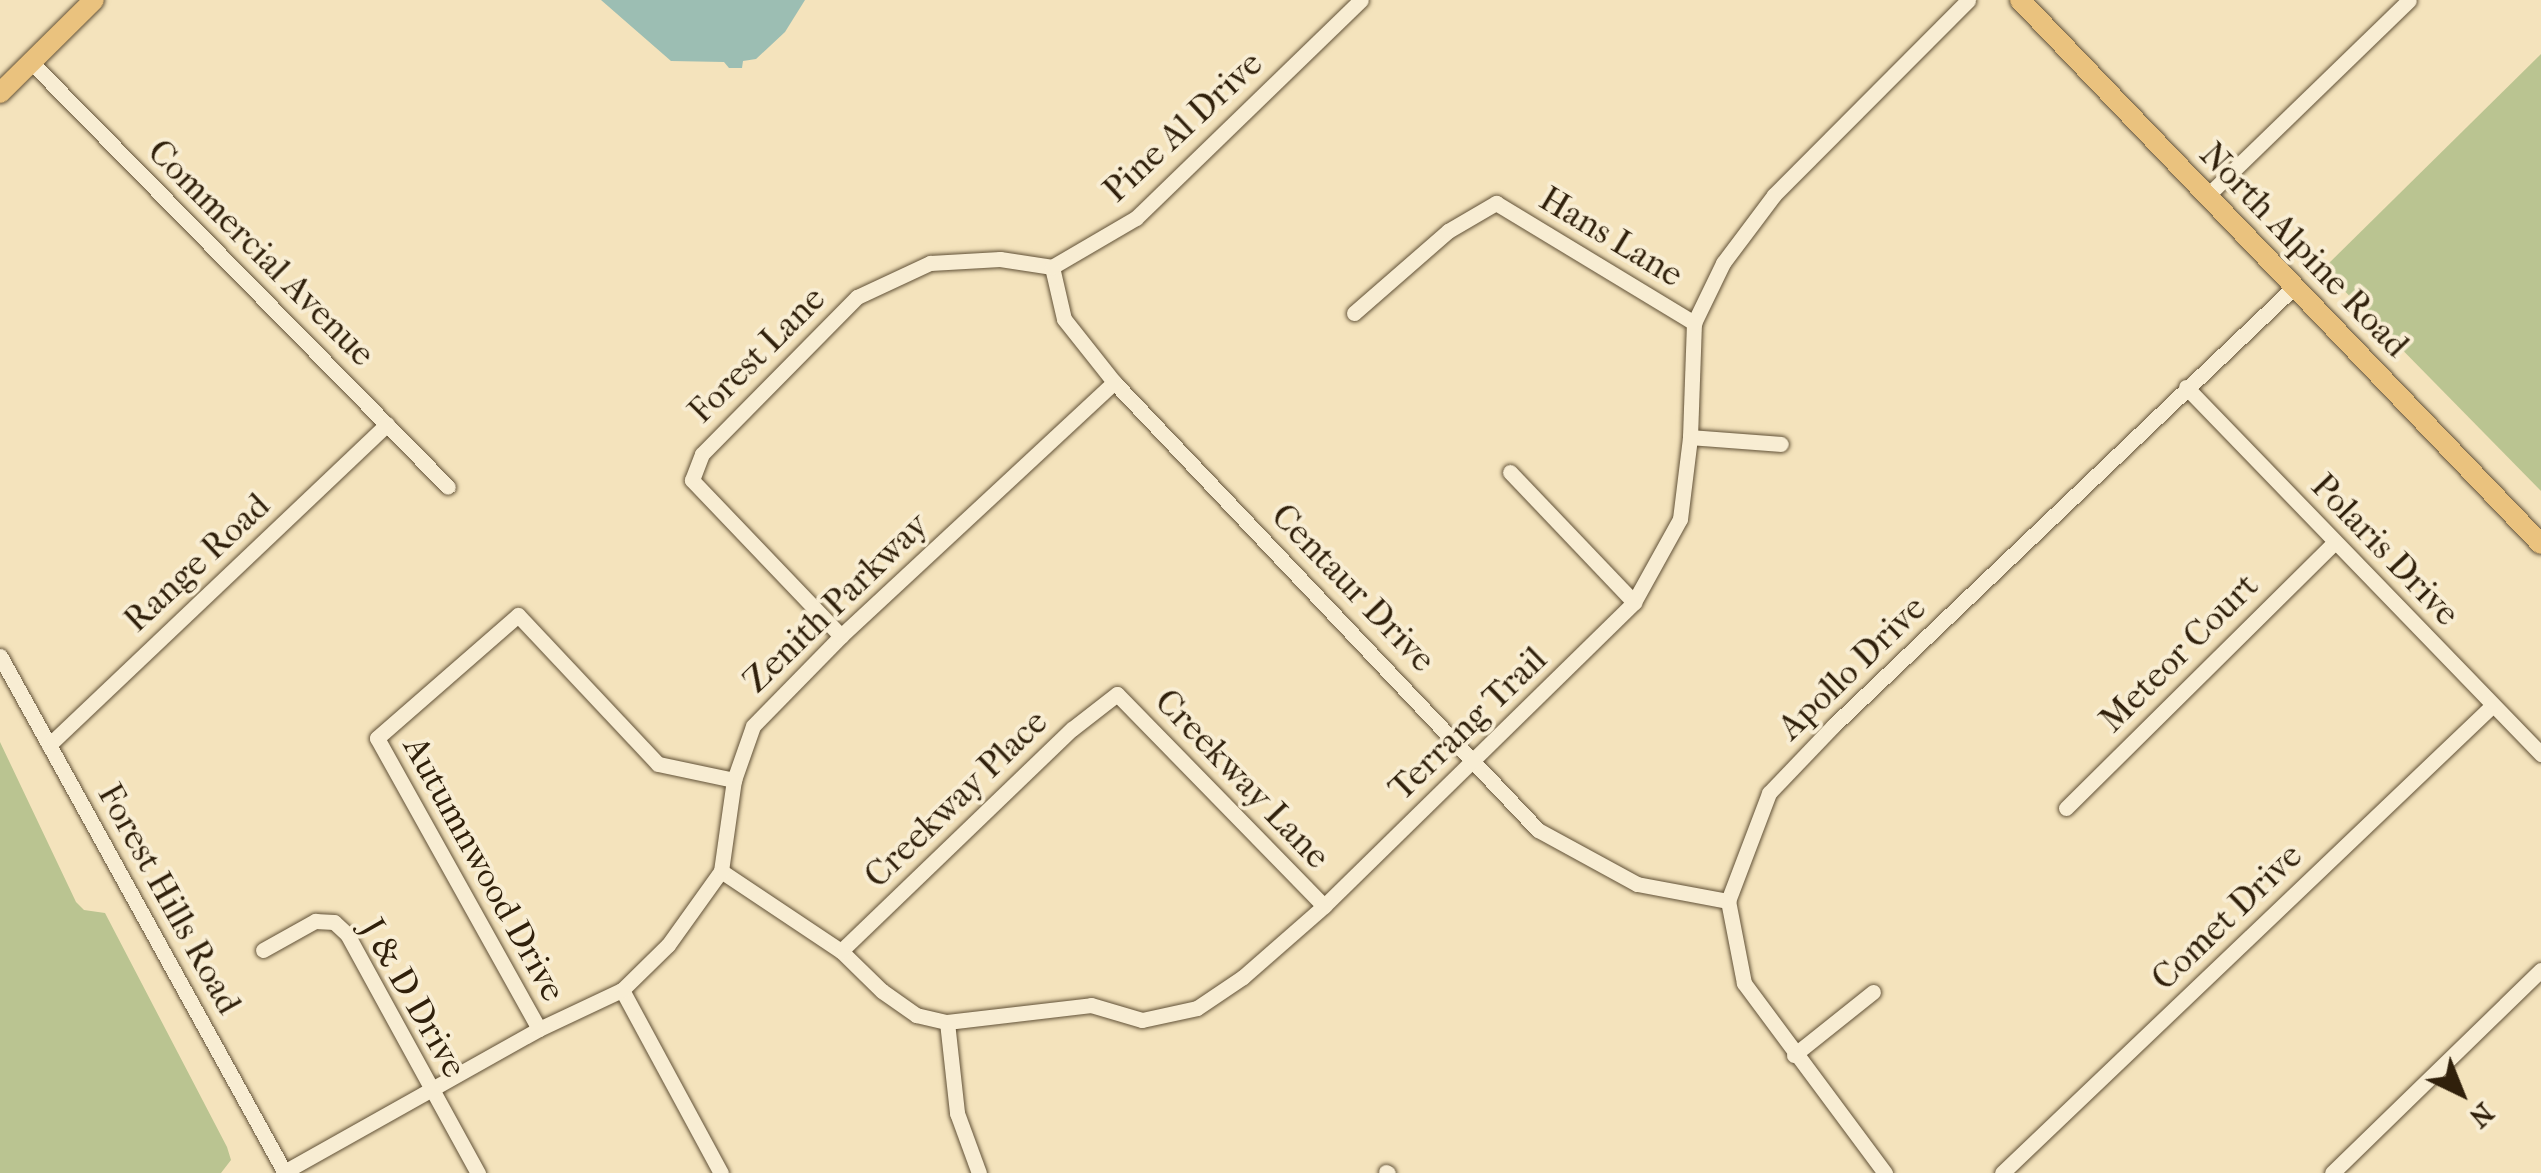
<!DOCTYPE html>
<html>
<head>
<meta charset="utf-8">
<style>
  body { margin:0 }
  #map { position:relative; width:2541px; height:1173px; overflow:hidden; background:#f4e3bc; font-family:"IM FELL French Canon",serif }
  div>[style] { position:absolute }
  .green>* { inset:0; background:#bac491 }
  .water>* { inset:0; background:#9cbeb3 }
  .roads { filter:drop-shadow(0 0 2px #615137) drop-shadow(0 0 2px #615137) }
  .minor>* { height:15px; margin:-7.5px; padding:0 7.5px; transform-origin:7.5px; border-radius:7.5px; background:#f8edd3 }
  .major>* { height:20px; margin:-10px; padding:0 10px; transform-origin:10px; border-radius:10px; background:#eac27e }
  span { translate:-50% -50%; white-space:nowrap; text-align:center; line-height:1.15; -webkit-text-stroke:8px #f8edd3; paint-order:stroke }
  .street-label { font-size:35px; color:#30200b }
  .north { position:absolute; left:2411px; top:1043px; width:100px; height:100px; -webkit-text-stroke:8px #f8edd3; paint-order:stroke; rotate:137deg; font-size:28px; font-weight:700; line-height:40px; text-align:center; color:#30200b }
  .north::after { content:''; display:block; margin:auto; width:35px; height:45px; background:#30200b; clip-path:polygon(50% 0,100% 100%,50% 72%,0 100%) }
</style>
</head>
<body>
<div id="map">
  <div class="green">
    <div style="clip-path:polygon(2541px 54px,2541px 491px,2323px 269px)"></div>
    <div style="clip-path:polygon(0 742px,76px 902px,84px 910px,105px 913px,227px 1147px,231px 1160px,221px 1173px,0 1173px)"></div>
  </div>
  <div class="water">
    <div style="clip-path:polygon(601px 0,805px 0,785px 32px,756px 59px,743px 61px,742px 68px,729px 68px,724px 62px,671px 61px)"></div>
  </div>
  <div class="roads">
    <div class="minor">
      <div style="left:31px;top:62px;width:595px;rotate:45.54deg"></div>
      <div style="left:2207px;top:196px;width:281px;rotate:-44.1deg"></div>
      <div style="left:1052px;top:267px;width:53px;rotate:77deg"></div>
      <div style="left:1064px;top:319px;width:80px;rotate:51.6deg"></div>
      <div style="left:1114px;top:382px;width:617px;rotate:46.58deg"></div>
      <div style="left:1538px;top:830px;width:113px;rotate:28.6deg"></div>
      <div style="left:1637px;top:884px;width:93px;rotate:10.6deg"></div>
      <div style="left:1354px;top:313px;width:125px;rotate:-41.1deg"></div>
      <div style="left:1448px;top:231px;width:56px;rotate:-30.3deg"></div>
      <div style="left:1496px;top:203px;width:232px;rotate:31.2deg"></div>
      <div style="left:2186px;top:387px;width:511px;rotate:45.95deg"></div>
      <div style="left:1690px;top:437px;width:91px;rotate:4.4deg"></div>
      <div style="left:1510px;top:472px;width:180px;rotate:46.4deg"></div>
      <div style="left:841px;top:636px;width:216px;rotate:-133.7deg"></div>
      <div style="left:692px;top:480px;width:28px;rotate:-69deg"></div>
      <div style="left:702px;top:454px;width:221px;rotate:-45.4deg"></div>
      <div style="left:857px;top:297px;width:81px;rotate:-25deg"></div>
      <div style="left:930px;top:263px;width:70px;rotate:-3.3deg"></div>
      <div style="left:1000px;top:259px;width:53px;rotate:8.7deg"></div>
      <div style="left:1052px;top:267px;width:97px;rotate:-30.3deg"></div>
      <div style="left:1136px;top:218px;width:313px;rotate:-44.1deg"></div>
      <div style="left:0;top:656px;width:590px;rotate:61.13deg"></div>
      <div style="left:49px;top:745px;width:466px;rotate:-43.5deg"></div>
      <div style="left:2066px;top:808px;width:378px;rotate:-44.7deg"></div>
      <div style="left:721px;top:871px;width:144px;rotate:33.7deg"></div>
      <div style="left:841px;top:951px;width:57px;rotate:44.3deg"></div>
      <div style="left:882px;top:991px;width:42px;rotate:35.2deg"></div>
      <div style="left:916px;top:1015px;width:32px;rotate:13deg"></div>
      <div style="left:947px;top:1022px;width:145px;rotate:-6.7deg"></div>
      <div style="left:1091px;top:1005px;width:53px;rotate:16.4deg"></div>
      <div style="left:1142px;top:1020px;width:56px;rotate:-12.3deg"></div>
      <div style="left:1197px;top:1008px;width:55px;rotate:-34deg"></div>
      <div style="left:1243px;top:977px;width:108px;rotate:-41.2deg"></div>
      <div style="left:1324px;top:906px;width:434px;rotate:-44.4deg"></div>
      <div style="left:1634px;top:602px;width:95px;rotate:-61deg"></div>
      <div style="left:1680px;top:519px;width:83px;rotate:-83deg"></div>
      <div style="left:1690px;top:437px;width:114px;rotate:-88deg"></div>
      <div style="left:1694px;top:323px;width:67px;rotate:-64.2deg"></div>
      <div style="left:1723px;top:263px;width:85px;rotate:-53.1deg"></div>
      <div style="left:1774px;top:195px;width:275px;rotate:-45.1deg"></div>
      <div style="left:263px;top:950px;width:60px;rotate:-29.1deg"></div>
      <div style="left:315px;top:921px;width:19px;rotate:3deg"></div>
      <div style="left:334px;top:922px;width:18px;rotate:43deg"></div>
      <div style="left:347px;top:934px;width:273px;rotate:61.3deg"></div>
      <div style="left:841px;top:951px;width:320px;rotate:-43.9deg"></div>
      <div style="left:1072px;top:729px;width:57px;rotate:-37.9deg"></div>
      <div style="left:1117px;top:694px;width:296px;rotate:45.7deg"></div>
      <div style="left:622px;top:990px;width:208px;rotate:61.6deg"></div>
      <div style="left:947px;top:1022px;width:92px;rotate:83.7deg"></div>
      <div style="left:957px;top:1113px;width:64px;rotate:69.9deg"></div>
      <div style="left:539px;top:1029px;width:333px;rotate:-119.1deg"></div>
      <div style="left:377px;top:738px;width:187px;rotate:-41.1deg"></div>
      <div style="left:518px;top:615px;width:204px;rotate:46.8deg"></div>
      <div style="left:658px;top:764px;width:78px;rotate:11.9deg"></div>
      <div style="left:1794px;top:1055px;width:101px;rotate:-38.6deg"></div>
      <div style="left:284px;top:1172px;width:292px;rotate:-29.3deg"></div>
      <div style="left:539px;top:1029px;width:92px;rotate:-25.2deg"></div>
      <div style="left:622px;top:990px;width:64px;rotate:-44.4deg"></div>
      <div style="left:668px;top:945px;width:91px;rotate:-54.4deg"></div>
      <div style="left:721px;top:871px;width:92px;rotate:-81.9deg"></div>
      <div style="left:734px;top:780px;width:57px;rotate:-70.6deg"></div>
      <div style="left:753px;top:726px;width:126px;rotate:-45.6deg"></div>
      <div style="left:841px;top:636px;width:373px;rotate:-42.9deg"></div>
      <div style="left:1386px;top:1172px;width:2px;rotate:27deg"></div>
      <div style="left:1885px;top:1173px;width:237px;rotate:-126.6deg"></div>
      <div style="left:1744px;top:983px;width:84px;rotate:-101deg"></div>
      <div style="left:1728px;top:901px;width:116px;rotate:-69.2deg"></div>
      <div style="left:1769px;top:793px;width:93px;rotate:-46.3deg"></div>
      <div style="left:1833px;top:726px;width:637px;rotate:-43.6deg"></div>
      <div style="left:2002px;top:1173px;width:678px;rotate:-43.63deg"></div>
      <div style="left:2332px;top:1173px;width:291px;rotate:-44.2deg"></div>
    </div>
    <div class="major">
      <div style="left:2020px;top:0;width:753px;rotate:46.24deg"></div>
      <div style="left:0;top:93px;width:132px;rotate:-44.7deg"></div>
    </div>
  </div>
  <div class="street-label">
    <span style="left:1183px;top:127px;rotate:-43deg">Pine Al Drive</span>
    <span style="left:1611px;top:237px;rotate:31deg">Hans Lane</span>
    <span style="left:2304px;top:250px;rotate:46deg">North Alpine Road</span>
    <span style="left:261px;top:253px;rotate:45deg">Commercial Avenue</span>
    <span style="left:757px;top:355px;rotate:-45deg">Forest Lane</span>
    <span style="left:2385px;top:550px;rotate:46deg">Polaris Drive</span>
    <span style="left:197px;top:563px;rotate:-43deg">Range Road</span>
    <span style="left:1353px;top:588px;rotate:46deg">Centaur Drive</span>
    <span style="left:836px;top:603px;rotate:-44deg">Zenith Parkway</span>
    <span style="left:2179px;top:653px;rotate:-45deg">Meteor Court</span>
    <span style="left:1852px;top:668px;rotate:-44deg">Apollo Drive</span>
    <span style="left:1468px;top:724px;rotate:-44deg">Terrang Trail</span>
    <span style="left:1242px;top:779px;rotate:46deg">Creekway Lane</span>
    <span style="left:956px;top:799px;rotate:-44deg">Creekway Place</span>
    <span style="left:484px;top:869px;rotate:61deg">Autumnwood Drive</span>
    <span style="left:169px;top:899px;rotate:61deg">Forest Hills Road</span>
    <span style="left:2227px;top:917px;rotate:-44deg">Comet Drive</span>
    <span style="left:413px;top:998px;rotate:60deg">J &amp; D Drive</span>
  </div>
  <div class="north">N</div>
</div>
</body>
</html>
